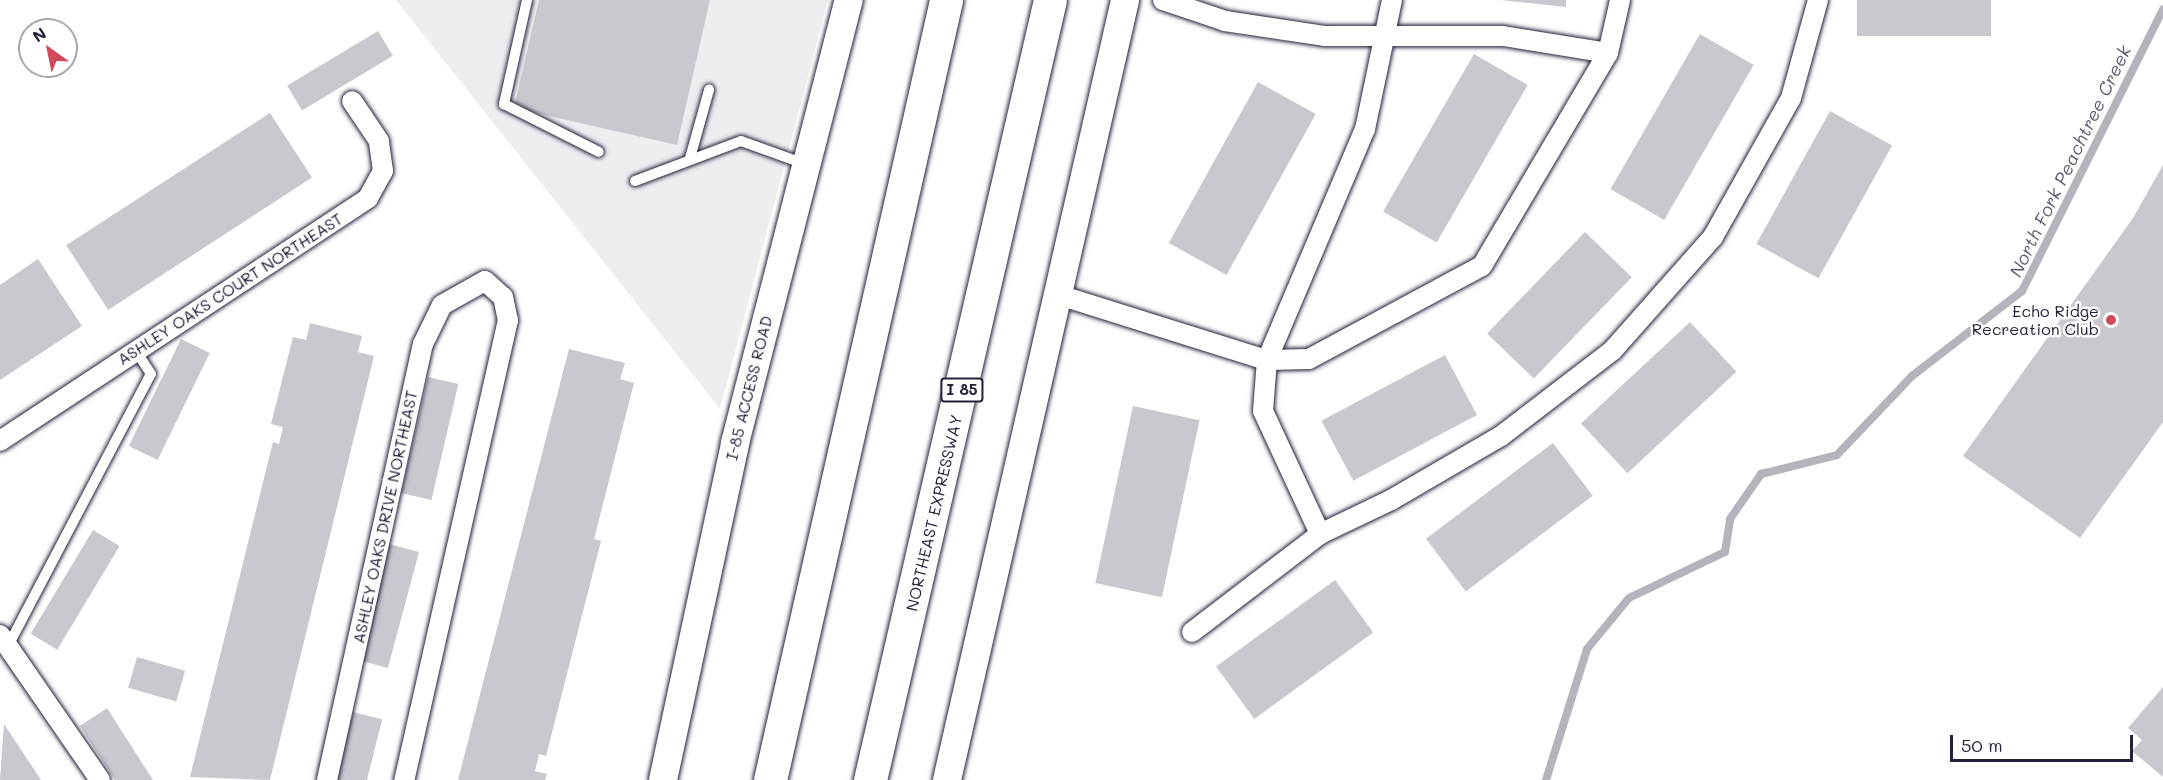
<!DOCTYPE html>
<html>
<head>
<meta charset="utf-8">
<style>
  body { margin:0 }
  #map { position:relative; width:2163px; height:780px; overflow:hidden; background:#fff; font-family:Mali,sans-serif }
  div>[style] { position:absolute }
  .built>* { inset:0; background:#eeeef1 }
  .stream>* { height:8px; margin:-4px; padding:0 4px; transform-origin:4px; border-radius:4px; background:#b4b4bc }
  .building>* { inset:0; background:#c8c8cf; transform-origin:0 0 }
  .roads { filter:drop-shadow(0 0 2px #22223b) drop-shadow(0 0 2px #22223b) }
  .lane>* { height:10px; margin:-5px; padding:0 5px; transform-origin:5px; border-radius:5px; background:#fff }
  .street>* { height:20px; margin:-10px; padding:0 10px; transform-origin:10px; border-radius:10px; background:#fff }
  .secondary>* { height:28px; margin:-14px; padding:0 14px; transform-origin:14px; border-radius:14px; background:#fff }
  .highway>* { height:33px; margin:-16.5px; padding:0 16.5px; transform-origin:16.5px; border-radius:16.5px; background:#fff }
  .dots>* { width:16px; height:16px; translate:-50% -50%; box-sizing:border-box; border:3px solid #fff; border-radius:50% }
  span { translate:-50% -50%; white-space:nowrap; text-align:center; line-height:1.15; -webkit-text-stroke:5px #fff; paint-order:stroke }
  .shield-label span { padding:2px 4px; background:#fff; border:2px solid; border-radius:4px; -webkit-text-stroke-width:0 }
  .shield-label { font-size:15px; color:#22223b; font-weight:700 }
  .street-label { font-size:16px; color:#22223b }
  .poi-label { font-size:16px; color:#22223b }
  .right { translate:-100% -50%; text-align:right }
  .water-label { font-size:18px; color:#5c5c6f; font-style:italic }
  .north { position:absolute; left:18px; top:18px; width:60px; height:60px; box-sizing:border-box; background:#fff; border:2px solid #a7a7b1; border-radius:50%; rotate:327deg; font-size:16px; font-weight:700; line-height:24px; text-align:center; color:#22223b }
  .north::after { content:''; display:block; margin:auto; width:21px; height:27px; background:#d1495b; clip-path:polygon(50% 0,100% 100%,50% 72%,0 100%) }
  .scale { position:absolute; left:1950px; top:735px; width:183px; height:27px; box-sizing:border-box; border:3px solid #22223b; border-top:0; padding-left:8px; font-size:18px; line-height:21px; white-space:nowrap; color:#22223b; -webkit-text-stroke:4px #fff; paint-order:stroke }
</style>
</head>
<body>
<div id="map">
  <div class="built">
    <div style="clip-path:polygon(396px 0,828px 0,720px 409px)"></div>
  </div>
  <div class="stream">
    <div style="left:1546px;top:780px;width:137px;rotate:-72.6deg"></div>
    <div style="left:1587px;top:649px;width:66px;rotate:-50.5deg"></div>
    <div style="left:1629px;top:598px;width:106px;rotate:-25.6deg"></div>
    <div style="left:1725px;top:552px;width:33px;rotate:-81deg"></div>
    <div style="left:1730px;top:519px;width:55px;rotate:-55.4deg"></div>
    <div style="left:1761px;top:474px;width:78px;rotate:-14deg"></div>
    <div style="left:1837px;top:455px;width:109px;rotate:-46.5deg"></div>
    <div style="left:1912px;top:376px;width:139px;rotate:-37.7deg"></div>
    <div style="left:2022px;top:291px;width:315px;rotate:-63.4deg"></div>
  </div>
  <div class="building">
    <div style="clip-path:polygon(539px 0,710px 0,677px 145px,514px 108px)"></div>
    <div style="clip-path:polygon(1501px 0,1566px 0,1566px 7px)"></div>
    <div style="left:1857px;top:0;width:134px;height:36px"></div>
    <div style="left:378px;top:31px;width:29px;height:106px;rotate:59deg"></div>
    <div style="left:1700px;top:34px;width:62px;height:179px;rotate:30deg"></div>
    <div style="left:1474px;top:54px;width:62px;height:182px;rotate:30deg"></div>
    <div style="left:1258px;top:82px;width:66px;height:184px;rotate:29deg"></div>
    <div style="left:1830px;top:111px;width:71px;height:152px;rotate:29deg"></div>
    <div style="left:270px;top:113px;width:77px;height:243px;rotate:57deg"></div>
    <div style="clip-path:polygon(2163px 165px,2163px 422px,2080px 538px,1963px 456px,2133px 218px)"></div>
    <div style="left:1585px;top:232px;width:65px;height:141px;rotate:44deg"></div>
    <div style="clip-path:polygon(38px 259px,82px 326px,0 380px,0 285px)"></div>
    <div style="left:1690px;top:322px;width:68px;height:149px;rotate:47deg"></div>
    <div style="clip-path:polygon(310px 323px,362px 336px,358px 352px,374px 356px,270px 780px,190px 777px,273px 442px,279px 444px,283px 427px,271px 424px,293px 337px,306px 340px)"></div>
    <div style="left:181px;top:339px;width:32px;height:119px;rotate:26deg"></div>
    <div style="clip-path:polygon(569px 349px,625px 363px,620px 379px,634px 383px,594px 539px,601px 541px,546px 756px,539px 754px,535px 771px,547px 774px,545px 780px,458px 780px)"></div>
    <div style="left:1445px;top:355px;width:68px;height:140px;rotate:62deg"></div>
    <div style="left:428px;top:377px;width:31px;height:119px;rotate:13deg"></div>
    <div style="left:1133px;top:406px;width:68px;height:181px;rotate:12deg"></div>
    <div style="left:1553px;top:443px;width:66px;height:159px;rotate:53deg"></div>
    <div style="left:93px;top:530px;width:31px;height:121px;rotate:31deg"></div>
    <div style="left:389px;top:544px;width:31px;height:120px;rotate:15deg"></div>
    <div style="left:1335px;top:580px;width:65px;height:147px;rotate:54deg"></div>
    <div style="left:137px;top:657px;width:50px;height:32px;rotate:16deg"></div>
    <div style="clip-path:polygon(2163px 687px,2163px 777px,2132px 751px,2142px 740px,2128px 728px)"></div>
    <div style="clip-path:polygon(107px 708px,153px 780px,115px 780px,80px 726px)"></div>
    <div style="left:353px;top:712px;width:30px;height:70px;rotate:14deg"></div>
    <div style="clip-path:polygon(4px 724px,41px 780px,0 780px)"></div>
  </div>
  <div class="roads">
    <div class="lane">
      <div style="left:527px;top:0;width:107px;rotate:102.5deg"></div>
      <div style="left:504px;top:104px;width:106px;rotate:26.8deg"></div>
      <div style="left:690px;top:158px;width:71px;rotate:-74.4deg"></div>
      <div style="left:635px;top:181px;width:113px;rotate:-20.7deg"></div>
      <div style="left:741px;top:141px;width:68px;rotate:19.8deg"></div>
      <div style="left:8px;top:646px;width:307px;rotate:-62.3deg"></div>
      <div style="left:151px;top:374px;width:27px;rotate:-123deg"></div>
    </div>
    <div class="street">
      <div style="left:1163px;top:0;width:65px;rotate:18.7deg"></div>
      <div style="left:1225px;top:21px;width:100px;rotate:8.6deg"></div>
      <div style="left:1324px;top:36px;width:179px"></div>
      <div style="left:1503px;top:36px;width:106px;rotate:9.2deg"></div>
      <div style="left:1392px;top:0;width:132px;rotate:101.8deg"></div>
      <div style="left:1365px;top:129px;width:251px;rotate:113deg"></div>
      <div style="left:1267px;top:360px;width:42px;rotate:-1.4deg"></div>
      <div style="left:1309px;top:359px;width:196px;rotate:-28.3deg"></div>
      <div style="left:1482px;top:266px;width:247px;rotate:-59.4deg"></div>
      <div style="left:1608px;top:53px;width:54px;rotate:-77.2deg"></div>
      <div style="left:1059px;top:295px;width:218px;rotate:17.4deg"></div>
      <div style="left:1267px;top:360px;width:51px;rotate:94.5deg"></div>
      <div style="left:1263px;top:411px;width:136px;rotate:65.1deg"></div>
      <div style="left:1320px;top:534px;width:79px;rotate:-25.6deg"></div>
      <div style="left:1391px;top:500px;width:127px;rotate:-30.2deg"></div>
      <div style="left:1501px;top:436px;width:141px;rotate:-37.5deg"></div>
      <div style="left:1613px;top:350px;width:151px;rotate:-48.5deg"></div>
      <div style="left:1713px;top:237px;width:159px;rotate:-60.7deg"></div>
      <div style="left:1791px;top:98px;width:102px;rotate:-74.6deg"></div>
      <div style="left:0;top:441px;width:441px;rotate:-33.4deg"></div>
      <div style="left:368px;top:198px;width:31px;rotate:-61deg"></div>
      <div style="left:383px;top:171px;width:30px;rotate:-98deg"></div>
      <div style="left:379px;top:141px;width:48px;rotate:-124deg"></div>
      <div style="left:1192px;top:632px;width:161px;rotate:-37.4deg"></div>
      <div style="left:0;top:635px;width:176px;rotate:55.4deg"></div>
      <div style="left:327px;top:780px;width:446px;rotate:-77.6deg"></div>
      <div style="left:423px;top:344px;width:43px;rotate:-64deg"></div>
      <div style="left:442px;top:305px;width:49px;rotate:-29.2deg"></div>
      <div style="left:485px;top:281px;width:24px;rotate:42deg"></div>
      <div style="left:503px;top:297px;width:24px;rotate:78deg"></div>
      <div style="left:508px;top:320px;width:472px;rotate:102.7deg"></div>
    </div>
    <div class="secondary">
      <div style="left:663px;top:780px;width:345px;rotate:-77.9deg"></div>
      <div style="left:735px;top:443px;width:457px;rotate:-75.6deg"></div>
      <div style="left:947px;top:780px;width:800px;rotate:-77.14deg"></div>
    </div>
    <div class="highway">
      <div style="left:770px;top:780px;width:800px;rotate:-77.28deg"></div>
      <div style="left:870px;top:780px;width:800px;rotate:-77.01deg"></div>
    </div>
  </div>
  <div class="dots">
    <div style="left:2111px;top:320px;background:#d1495b"></div>
  </div>
  <div class="shield-label">
    <span style="left:962px;top:390px">I 85</span>
  </div>
  <div class="street-label">
    <span style="left:230px;top:289px;rotate:-33deg">ASHLEY OAKS COURT NORTHEAST</span>
    <span style="left:749px;top:388px;rotate:-76deg">I-85 ACCESS ROAD</span>
    <span style="left:934px;top:513px;rotate:-77deg">NORTHEAST EXPRESSWAY</span>
    <span style="left:385px;top:517px;rotate:-78deg">ASHLEY OAKS DRIVE NORTHEAST</span>
  </div>
  <div class="poi-label">
    <span class="right" style="left:2099px;top:320px">Echo Ridge<br>Recreation Club</span>
  </div>
  <div class="water-label">
    <span style="left:2070px;top:161px;rotate:-64deg">North Fork Peachtree Creek</span>
  </div>
  <div class="north">N</div>
  <div class="scale">50 m</div>
</div>
</body>
</html>
